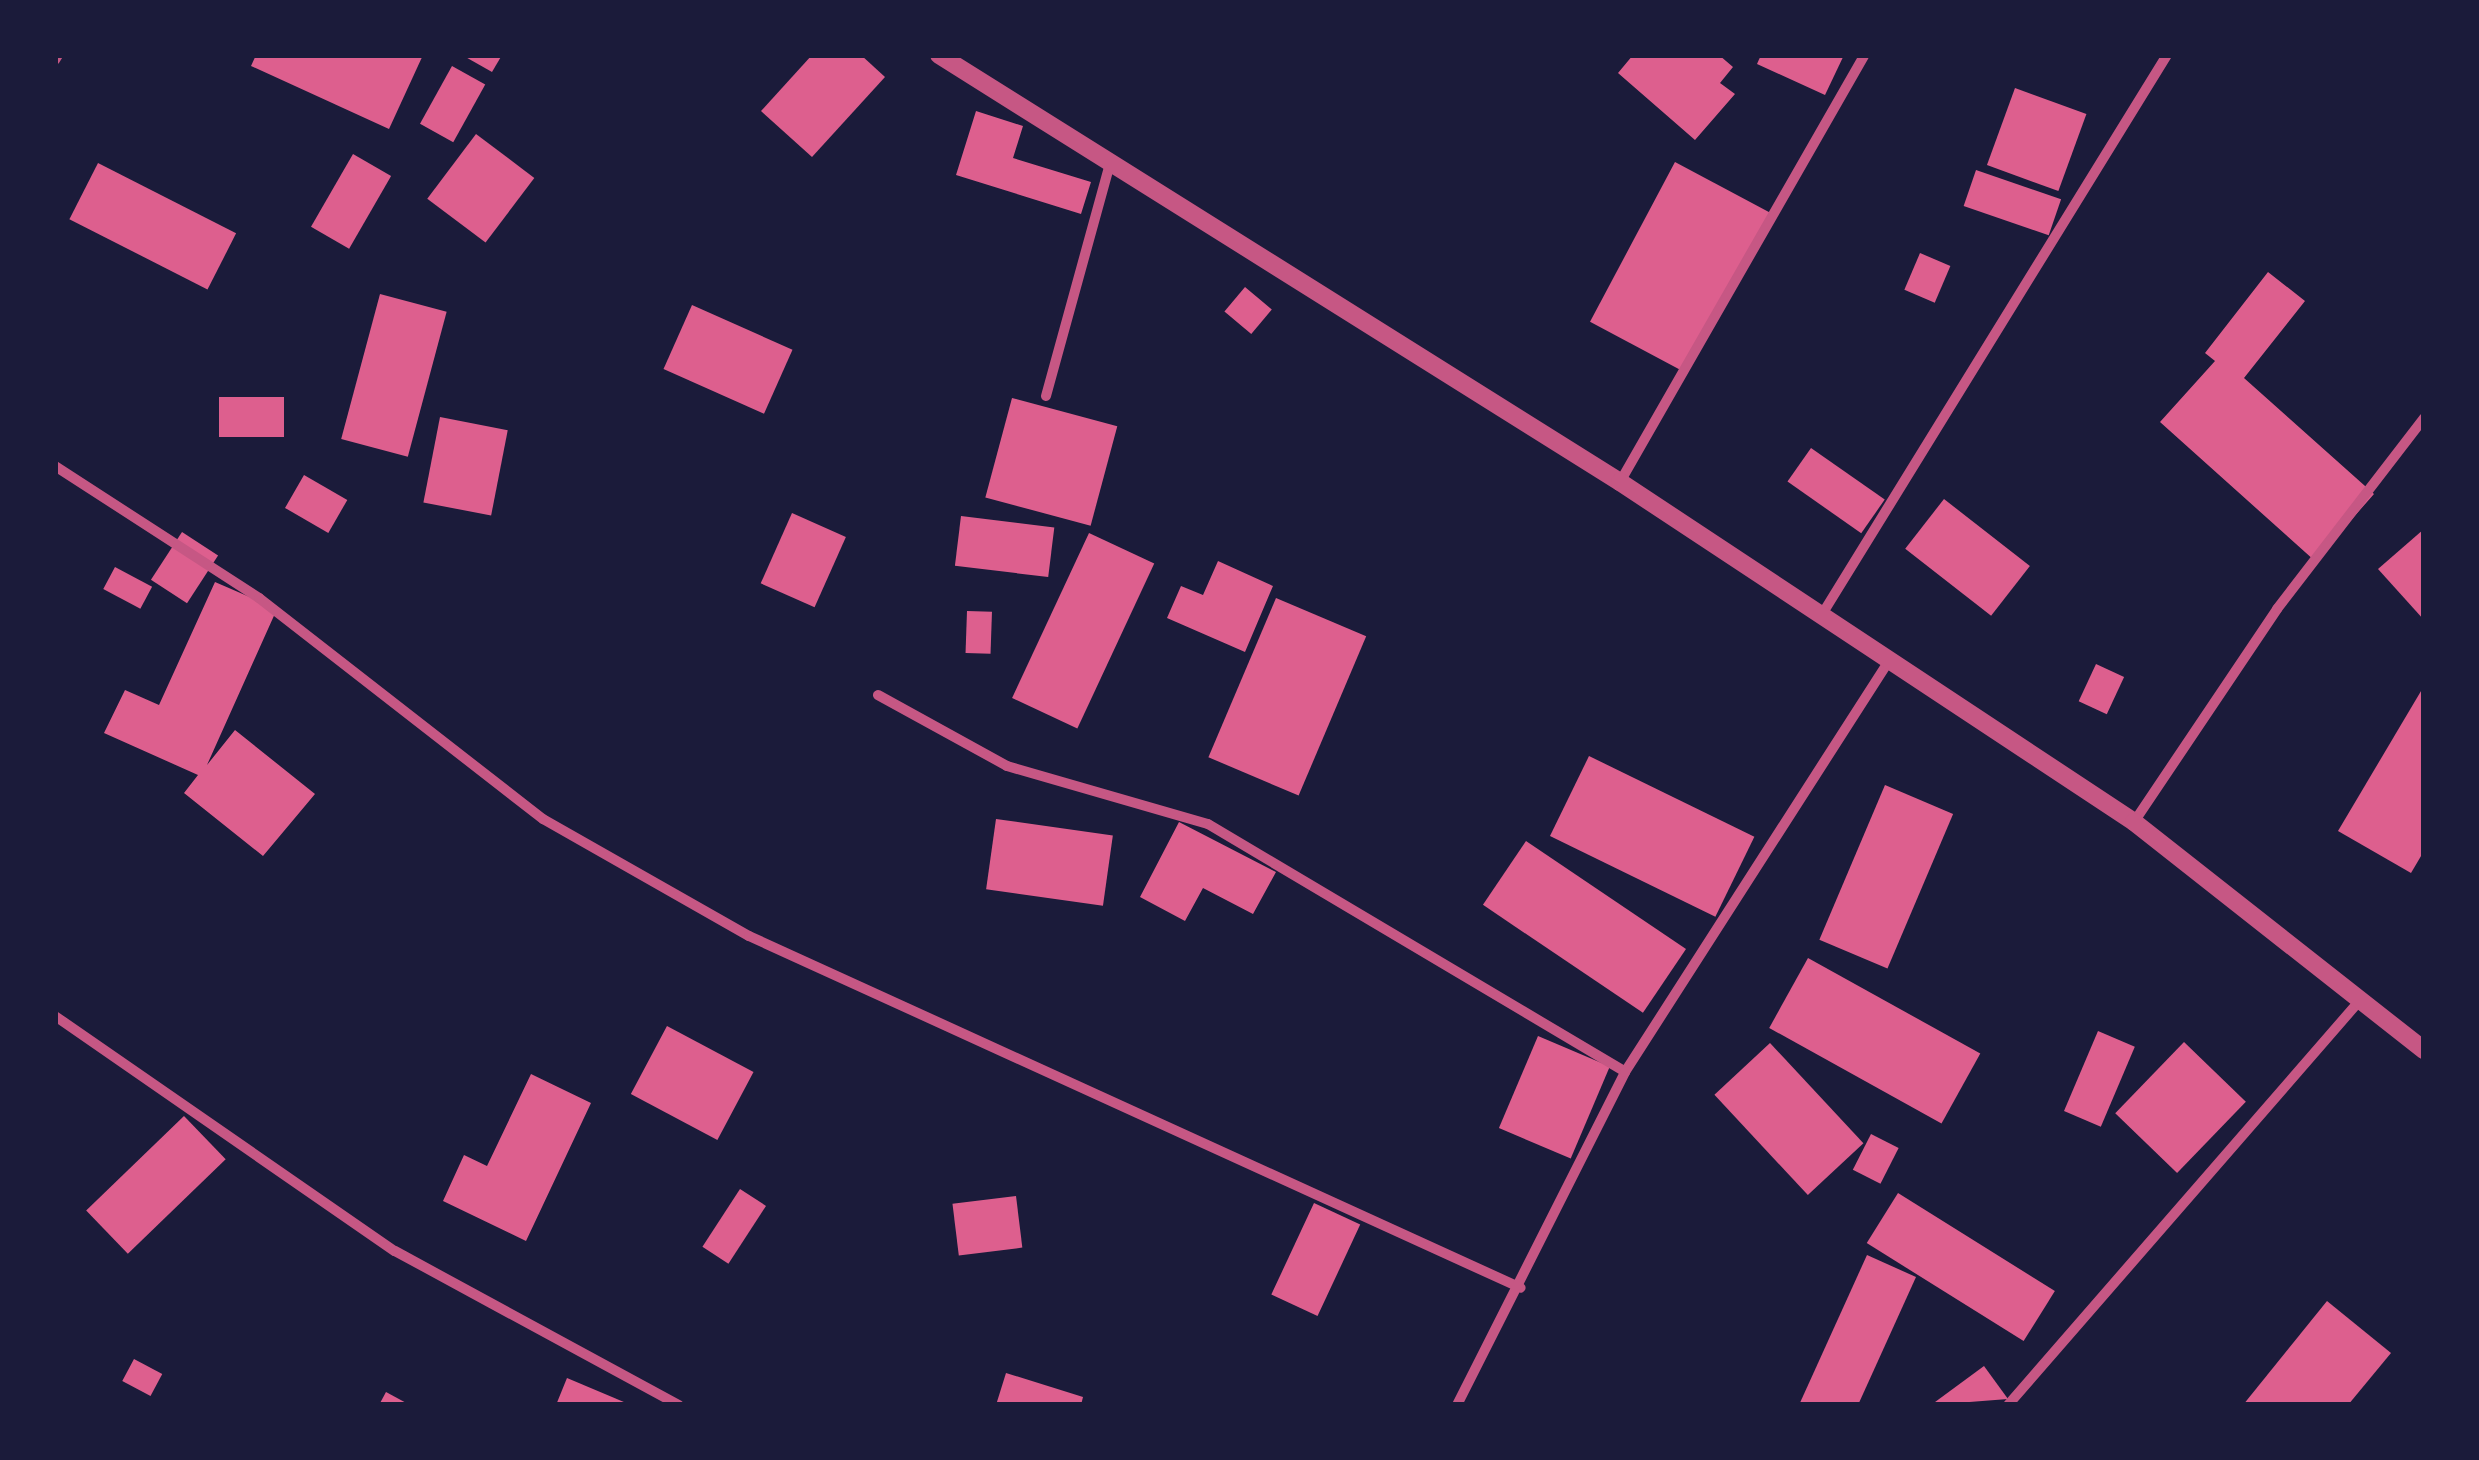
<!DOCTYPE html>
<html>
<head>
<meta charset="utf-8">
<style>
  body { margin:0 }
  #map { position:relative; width:2479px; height:1460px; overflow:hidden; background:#1b1b3a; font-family:Commissioner,sans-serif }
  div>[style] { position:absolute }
  .building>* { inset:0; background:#dd5f8e; transform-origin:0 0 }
  .minor>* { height:10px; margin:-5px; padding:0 5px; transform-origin:5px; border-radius:5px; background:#c65784 }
  .tertiary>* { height:18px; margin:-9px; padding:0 9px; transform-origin:9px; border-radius:9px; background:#c65784 }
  span { translate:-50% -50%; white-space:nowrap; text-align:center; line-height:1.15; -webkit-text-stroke:10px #1b1b3a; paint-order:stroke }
  .frame { position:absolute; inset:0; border:58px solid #1b1b3a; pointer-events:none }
</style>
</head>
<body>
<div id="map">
  <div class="building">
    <div style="clip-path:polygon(256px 55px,423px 55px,389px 129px,251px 66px)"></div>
    <div style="clip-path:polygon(462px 55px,502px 55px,492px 72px)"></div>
    <div style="clip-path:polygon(812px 55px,861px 55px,885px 77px,812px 157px,761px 111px)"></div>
    <div style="clip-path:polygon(1633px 55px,1719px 55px,1733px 67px,1720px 83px,1735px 94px,1695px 140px,1618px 73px)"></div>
    <div style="clip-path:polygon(1761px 55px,1844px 55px,1825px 95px,1757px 64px)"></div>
    <div style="left:452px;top:66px;width:38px;height:66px;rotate:29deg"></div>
    <div style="left:2015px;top:88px;width:76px;height:82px;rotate:20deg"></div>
    <div style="clip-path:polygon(976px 111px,1023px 126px,1013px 158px,1091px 182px,1081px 214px,956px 175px)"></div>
    <div style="left:476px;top:134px;width:73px;height:81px;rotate:37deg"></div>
    <div style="left:353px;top:154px;width:44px;height:84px;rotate:30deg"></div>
    <div style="left:1675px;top:162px;width:110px;height:181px;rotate:28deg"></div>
    <div style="left:98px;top:163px;width:155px;height:63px;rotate:27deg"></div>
    <div style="left:1976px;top:170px;width:90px;height:38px;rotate:19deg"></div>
    <div style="left:1920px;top:253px;width:33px;height:40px;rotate:23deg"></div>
    <div style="clip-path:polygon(2268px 272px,2305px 301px,2244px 378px,2374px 494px,2315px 561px,2160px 422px,2215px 361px,2205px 353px)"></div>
    <div style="left:1245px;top:287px;width:35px;height:32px;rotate:40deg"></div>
    <div style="left:380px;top:294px;width:69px;height:150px;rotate:15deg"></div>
    <div style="left:692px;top:305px;width:110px;height:70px;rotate:24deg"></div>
    <div style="left:284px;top:397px;width:40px;height:65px;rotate:90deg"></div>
    <div style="left:1012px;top:398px;width:109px;height:103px;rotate:15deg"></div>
    <div style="left:440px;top:417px;width:69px;height:87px;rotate:11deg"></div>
    <div style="left:1811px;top:448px;width:90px;height:41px;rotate:35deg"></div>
    <div style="left:304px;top:475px;width:50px;height:38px;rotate:30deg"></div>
    <div style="left:1944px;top:499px;width:109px;height:63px;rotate:38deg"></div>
    <div style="left:792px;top:513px;width:59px;height:77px;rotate:24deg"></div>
    <div style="left:961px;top:516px;width:94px;height:50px;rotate:7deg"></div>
    <div style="clip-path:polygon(2424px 529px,2424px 620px,2378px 569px)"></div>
    <div style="left:182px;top:532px;width:43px;height:57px;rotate:33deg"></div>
    <div style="left:1089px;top:533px;width:72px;height:182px;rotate:25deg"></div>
    <div style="clip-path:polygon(1218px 561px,1273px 586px,1245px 652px,1167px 618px,1181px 586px,1203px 595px)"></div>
    <div style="left:115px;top:567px;width:42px;height:25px;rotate:28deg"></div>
    <div style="clip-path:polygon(215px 582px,277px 609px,207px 765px,235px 730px,315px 794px,263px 856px,184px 793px,198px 775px,104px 733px,125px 690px,159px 705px)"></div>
    <div style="left:1276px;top:598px;width:98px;height:173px;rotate:23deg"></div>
    <div style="left:967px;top:611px;width:25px;height:42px;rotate:2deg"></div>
    <div style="left:2096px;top:664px;width:31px;height:41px;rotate:25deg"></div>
    <div style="clip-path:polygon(2424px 686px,2424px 851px,2411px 873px,2338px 831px)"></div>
    <div style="left:1589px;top:756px;width:184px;height:89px;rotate:26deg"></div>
    <div style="left:1885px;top:785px;width:74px;height:168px;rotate:23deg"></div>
    <div style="left:996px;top:819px;width:118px;height:71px;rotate:8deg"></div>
    <div style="clip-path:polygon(1179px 822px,1276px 872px,1253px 914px,1203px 888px,1185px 921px,1140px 897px)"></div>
    <div style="left:1526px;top:841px;width:193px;height:77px;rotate:34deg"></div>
    <div style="left:1808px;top:958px;width:197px;height:80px;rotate:29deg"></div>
    <div style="left:667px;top:1026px;width:98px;height:77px;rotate:28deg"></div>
    <div style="left:2098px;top:1031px;width:40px;height:87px;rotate:23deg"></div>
    <div style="left:1538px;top:1036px;width:78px;height:100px;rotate:23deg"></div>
    <div style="left:2184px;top:1042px;width:86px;height:99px;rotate:44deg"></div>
    <div style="left:1770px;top:1043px;width:137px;height:76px;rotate:47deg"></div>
    <div style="clip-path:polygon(531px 1074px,591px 1103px,526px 1241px,443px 1201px,464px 1155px,487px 1166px)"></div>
    <div style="left:184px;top:1116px;width:60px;height:136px;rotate:46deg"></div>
    <div style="left:1871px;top:1134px;width:31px;height:40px;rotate:27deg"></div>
    <div style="left:740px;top:1189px;width:31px;height:69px;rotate:33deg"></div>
    <div style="left:1898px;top:1193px;width:185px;height:59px;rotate:32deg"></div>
    <div style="left:1016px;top:1196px;width:52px;height:64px;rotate:83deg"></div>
    <div style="left:1314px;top:1203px;width:51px;height:101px;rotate:25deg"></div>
    <div style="clip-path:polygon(1867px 1255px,1916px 1277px,1858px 1405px,1799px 1405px)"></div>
    <div style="clip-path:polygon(2327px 1301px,2391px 1353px,2348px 1405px,2243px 1405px)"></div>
    <div style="left:134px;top:1359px;width:32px;height:25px;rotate:28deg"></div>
    <div style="clip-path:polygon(1984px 1366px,2008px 1399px,1931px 1405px)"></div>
    <div style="clip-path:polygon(1006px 1373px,1083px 1397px,1081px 1405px,996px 1405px)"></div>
    <div style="clip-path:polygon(567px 1378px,631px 1405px,556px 1405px)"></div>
    <div style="clip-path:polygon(386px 1392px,410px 1405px,379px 1405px)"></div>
  </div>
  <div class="minor">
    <div style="left:55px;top:60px;width:6px;rotate:-59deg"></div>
    <div style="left:1046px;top:396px;width:242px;rotate:-74.6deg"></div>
    <div style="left:55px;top:466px;width:243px;rotate:32.9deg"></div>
    <div style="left:259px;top:598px;width:360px;rotate:37.9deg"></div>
    <div style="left:543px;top:819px;width:237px;rotate:29.6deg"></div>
    <div style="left:749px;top:936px;width:848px;rotate:24.51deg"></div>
    <div style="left:1620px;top:482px;width:492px;rotate:-60.2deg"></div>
    <div style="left:1821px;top:616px;width:659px;rotate:-58.34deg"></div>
    <div style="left:878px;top:695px;width:147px;rotate:28.8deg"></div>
    <div style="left:1007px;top:766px;width:209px;rotate:16.1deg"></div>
    <div style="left:1208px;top:824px;width:485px;rotate:30.7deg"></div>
    <div style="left:2134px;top:822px;width:257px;rotate:-56.1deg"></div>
    <div style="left:2277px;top:609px;width:241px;rotate:-52.4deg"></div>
    <div style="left:55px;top:1016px;width:413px;rotate:34.7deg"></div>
    <div style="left:395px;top:1251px;width:323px;rotate:28.5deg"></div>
    <div style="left:1457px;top:1405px;width:373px;rotate:-63.2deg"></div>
    <div style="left:1625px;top:1072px;width:485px;rotate:-57.3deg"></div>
    <div style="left:2008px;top:1405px;width:538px;rotate:-48.99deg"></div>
  </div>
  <div class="tertiary">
    <div style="left:939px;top:55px;width:804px;rotate:32.09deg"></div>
    <div style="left:1620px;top:482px;width:616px;rotate:33.48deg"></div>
    <div style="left:2134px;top:822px;width:369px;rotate:38.2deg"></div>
  </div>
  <div class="frame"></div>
</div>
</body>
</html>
